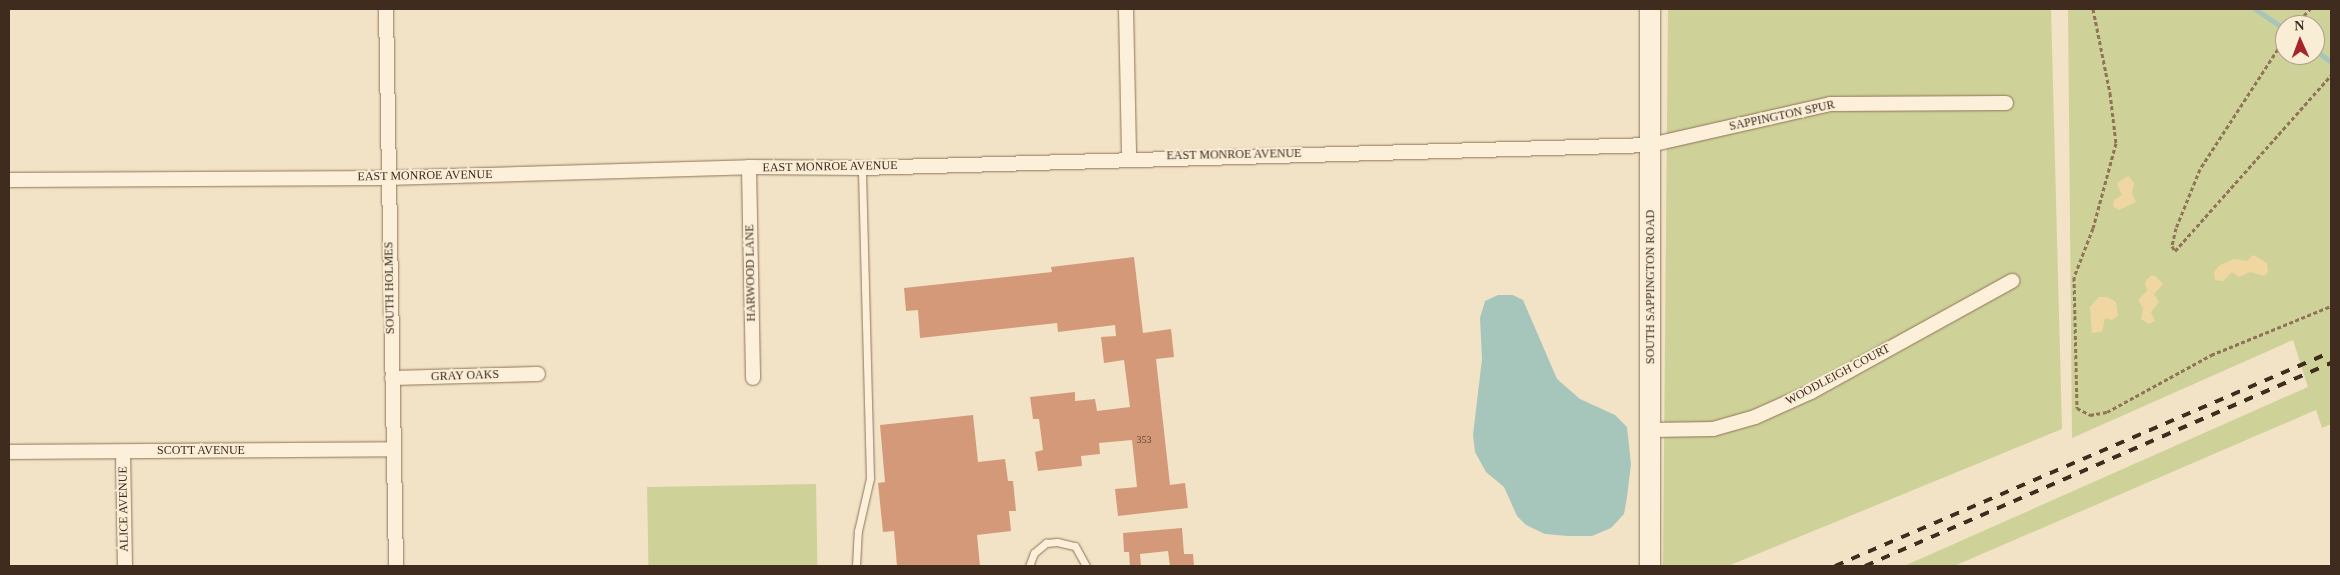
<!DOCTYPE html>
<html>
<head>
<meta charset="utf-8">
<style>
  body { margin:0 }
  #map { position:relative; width:2340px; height:575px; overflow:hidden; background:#f2e3c6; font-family:Georgia,serif }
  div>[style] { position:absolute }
  .green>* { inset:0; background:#ced298; transform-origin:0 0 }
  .sand>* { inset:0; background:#f0d7a1 }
  .water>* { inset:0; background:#a7c6bb }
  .stream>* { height:5px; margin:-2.5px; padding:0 2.5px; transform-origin:2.5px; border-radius:2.5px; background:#a7c6bb }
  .building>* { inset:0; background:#d49978 }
  .path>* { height:3px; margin-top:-1.5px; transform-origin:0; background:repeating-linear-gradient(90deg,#907359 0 4px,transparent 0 6.5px) }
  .roads { filter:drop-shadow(0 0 1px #907359) drop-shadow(0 0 1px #907359) }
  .lane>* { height:7px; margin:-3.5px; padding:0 3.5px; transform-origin:3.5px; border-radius:3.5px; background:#fcf0da }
  .street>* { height:14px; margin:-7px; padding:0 7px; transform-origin:7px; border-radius:7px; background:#fcf0da }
  .secondary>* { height:20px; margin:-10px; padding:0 10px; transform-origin:10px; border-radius:10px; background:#fcf0da }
  .rail>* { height:4px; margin-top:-2px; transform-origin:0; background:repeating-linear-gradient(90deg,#3f2c1e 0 9px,transparent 0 18px) }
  span { translate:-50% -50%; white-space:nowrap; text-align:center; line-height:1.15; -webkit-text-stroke:4px #f9edd6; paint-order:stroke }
  .number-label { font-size:10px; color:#644734 }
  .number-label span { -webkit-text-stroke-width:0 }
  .street-label { font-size:12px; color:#3f2c1e }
  .frame { position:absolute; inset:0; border:10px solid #3f2c1e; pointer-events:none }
  .north { position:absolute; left:2275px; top:15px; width:50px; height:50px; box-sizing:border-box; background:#f9edd6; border:1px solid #afa08c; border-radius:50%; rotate:358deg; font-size:14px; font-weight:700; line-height:20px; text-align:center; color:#3f2c1e }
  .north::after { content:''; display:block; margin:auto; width:18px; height:22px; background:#a5232b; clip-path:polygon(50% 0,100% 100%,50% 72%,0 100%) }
</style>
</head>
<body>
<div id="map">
  <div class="green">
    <div style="clip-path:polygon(1668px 9px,2051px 9px,2062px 429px,1728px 566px,1663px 566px)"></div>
    <div style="clip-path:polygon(evenodd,2068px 9px,2331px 9px,2331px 424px,2322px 428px,2316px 410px,1954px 566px,1904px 566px,2308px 387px,2293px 340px,2072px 438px,2068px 9px,2285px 25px,2315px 25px,2315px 55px,2285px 55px,2285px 25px)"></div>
    <div style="left:816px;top:484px;width:82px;height:169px;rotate:89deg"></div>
  </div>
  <div class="sand">
    <div style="clip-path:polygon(2128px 176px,2134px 183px,2132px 194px,2136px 202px,2119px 210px,2113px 206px,2114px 200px,2122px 195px,2117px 183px)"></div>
    <div style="clip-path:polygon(2253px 255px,2267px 263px,2268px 272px,2264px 276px,2250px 272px,2239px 277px,2232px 272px,2223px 281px,2215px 280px,2214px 272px,2220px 265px,2234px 259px,2247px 261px)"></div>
    <div style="clip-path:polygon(2151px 275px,2155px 276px,2163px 284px,2154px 294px,2159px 302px,2151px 312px,2155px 321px,2149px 324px,2141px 319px,2143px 308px,2138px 300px,2147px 291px,2145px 282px)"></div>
    <div style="clip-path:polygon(2107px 297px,2116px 302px,2118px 316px,2112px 320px,2105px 318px,2102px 332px,2092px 333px,2090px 307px,2099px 297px)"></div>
  </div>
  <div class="water">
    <div style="clip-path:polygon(1498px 295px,1513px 295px,1523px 300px,1557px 379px,1580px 399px,1615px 415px,1627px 427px,1631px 464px,1627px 497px,1624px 514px,1611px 528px,1592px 536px,1568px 536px,1545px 534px,1526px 525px,1517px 516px,1504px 487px,1486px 472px,1475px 452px,1473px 435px,1482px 359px,1480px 318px,1485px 301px)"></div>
  </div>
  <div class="stream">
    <div style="left:2255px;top:9px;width:36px;rotate:34deg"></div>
    <div style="left:2315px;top:50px;width:20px;rotate:37deg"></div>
  </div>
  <div class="building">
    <div style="clip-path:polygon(1134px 257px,1143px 333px,1171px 329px,1174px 357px,1156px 359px,1170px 485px,1185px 483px,1188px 508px,1118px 516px,1115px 489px,1137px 487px,1132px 440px,1099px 443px,1100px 454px,1081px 456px,1082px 466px,1038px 471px,1035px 452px,1043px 450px,1039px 419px,1033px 419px,1030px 397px,1075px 392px,1075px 401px,1095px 399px,1097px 411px,1130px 407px,1124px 360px,1104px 363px,1101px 337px,1116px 336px,1115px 325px,1058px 332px,1057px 323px,920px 338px,918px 310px,906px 311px,904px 288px,1052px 272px,1051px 267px)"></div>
    <div style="clip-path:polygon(973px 415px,978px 462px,1005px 459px,1008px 481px,1013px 481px,1016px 511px,1009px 511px,1011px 531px,977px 535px,980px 566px,897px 566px,894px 531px,883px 532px,878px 483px,885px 482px,880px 425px)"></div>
    <div style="clip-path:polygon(1182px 528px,1184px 554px,1193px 554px,1194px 566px,1170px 566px,1168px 551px,1140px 554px,1141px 566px,1130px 566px,1129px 552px,1124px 552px,1123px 533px)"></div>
  </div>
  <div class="path">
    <div style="left:2093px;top:9px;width:86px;rotate:78.6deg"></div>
    <div style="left:2110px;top:93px;width:50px;rotate:83.2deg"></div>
    <div style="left:2116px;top:143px;width:88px;rotate:105.1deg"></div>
    <div style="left:2093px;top:228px;width:53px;rotate:111.2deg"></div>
    <div style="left:2074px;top:277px;width:131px;rotate:88.7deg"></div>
    <div style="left:2077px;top:408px;width:15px;rotate:28deg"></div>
    <div style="left:2090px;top:415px;width:17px;rotate:-10deg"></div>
    <div style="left:2107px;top:412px;width:119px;rotate:-28.7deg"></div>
    <div style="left:2211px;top:355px;width:130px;rotate:-22.2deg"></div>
    <div style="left:2295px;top:25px;width:22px;rotate:-47deg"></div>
    <div style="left:2285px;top:38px;width:156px;rotate:123deg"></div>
    <div style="left:2200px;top:169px;width:64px;rotate:112.1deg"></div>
    <div style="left:2176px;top:228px;width:18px;rotate:103deg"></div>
    <div style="left:2172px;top:246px;width:6px;rotate:59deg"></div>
    <div style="left:2175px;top:251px;width:235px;rotate:-48.4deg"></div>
  </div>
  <div class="roads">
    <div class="lane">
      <div style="left:856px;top:566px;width:35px;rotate:-87deg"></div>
      <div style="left:858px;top:531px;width:54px;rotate:-77.2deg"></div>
      <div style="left:870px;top:478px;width:310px;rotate:-91.5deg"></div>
      <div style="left:1029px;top:566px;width:14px;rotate:-69deg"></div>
      <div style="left:1034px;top:553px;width:16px;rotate:-40deg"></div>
      <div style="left:1046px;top:543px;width:11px;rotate:-5deg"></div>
      <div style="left:1057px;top:542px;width:18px;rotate:13deg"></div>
      <div style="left:1075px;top:546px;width:23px;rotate:61deg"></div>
    </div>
    <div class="street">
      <div style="left:386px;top:9px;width:557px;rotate:88.97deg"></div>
      <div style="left:1126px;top:9px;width:149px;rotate:88.8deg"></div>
      <div style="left:749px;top:167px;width:211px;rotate:88.9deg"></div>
      <div style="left:9px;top:180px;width:378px;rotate:-0.3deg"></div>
      <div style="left:387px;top:178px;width:362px;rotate:-1.7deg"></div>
      <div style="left:749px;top:167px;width:113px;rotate:0.5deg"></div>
      <div style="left:862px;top:168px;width:788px;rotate:-1.67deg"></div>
      <div style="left:1650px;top:145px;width:185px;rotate:-12.8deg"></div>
      <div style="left:1830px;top:104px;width:176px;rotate:-0.3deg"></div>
      <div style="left:392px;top:378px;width:146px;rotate:-1.6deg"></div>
      <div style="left:1651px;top:430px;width:62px;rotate:-0.9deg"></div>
      <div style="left:1713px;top:429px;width:44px;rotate:-15.9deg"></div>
      <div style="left:1755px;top:417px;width:61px;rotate:-24.1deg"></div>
      <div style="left:1811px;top:392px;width:230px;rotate:-28.9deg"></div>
      <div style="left:9px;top:452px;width:385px;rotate:-0.4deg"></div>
      <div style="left:123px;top:452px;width:114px;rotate:89deg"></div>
    </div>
    <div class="secondary">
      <div style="left:1650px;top:9px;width:557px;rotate:90deg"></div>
    </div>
  </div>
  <div class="rail">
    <div style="left:1835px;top:566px;width:540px;rotate:-23.34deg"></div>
    <div style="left:1865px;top:566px;width:508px;rotate:-23.54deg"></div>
  </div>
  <div class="number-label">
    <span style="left:1144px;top:440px">353</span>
  </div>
  <div class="street-label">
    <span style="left:1782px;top:116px;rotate:-12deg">SAPPINGTON SPUR</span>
    <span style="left:1234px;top:155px;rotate:-1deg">EAST MONROE AVENUE</span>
    <span style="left:830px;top:167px;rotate:-1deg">EAST MONROE AVENUE</span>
    <span style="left:425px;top:176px;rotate:-1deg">EAST MONROE AVENUE</span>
    <span style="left:751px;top:273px;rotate:-91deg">HARWOOD LANE</span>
    <span style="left:1651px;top:287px;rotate:-90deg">SOUTH SAPPINGTON ROAD</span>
    <span style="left:390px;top:288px;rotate:-91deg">SOUTH HOLMES</span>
    <span style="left:1838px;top:375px;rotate:-28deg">WOODLEIGH COURT</span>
    <span style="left:465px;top:376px;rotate:-2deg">GRAY OAKS</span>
    <span style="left:201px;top:451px">SCOTT AVENUE</span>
    <span style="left:124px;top:509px;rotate:-91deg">ALICE AVENUE</span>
  </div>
  <div class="frame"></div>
  <div class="north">N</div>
</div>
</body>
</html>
